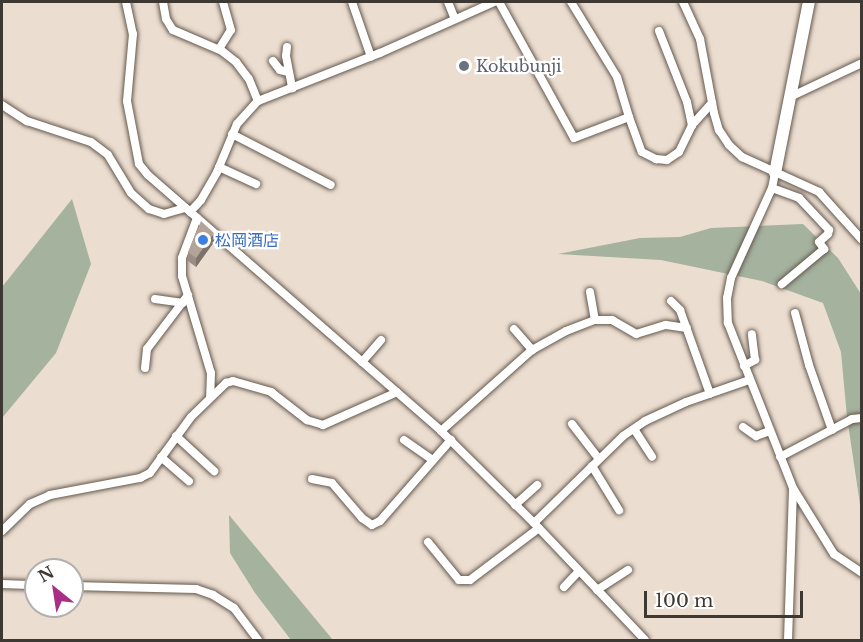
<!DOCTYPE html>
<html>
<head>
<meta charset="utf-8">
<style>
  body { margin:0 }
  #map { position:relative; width:863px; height:642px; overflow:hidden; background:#ebddd0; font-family:"Libre Baskerville","Noto Sans JP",serif }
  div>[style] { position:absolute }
  .green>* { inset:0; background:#a4b29e }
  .roads { filter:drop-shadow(0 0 2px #64584d) drop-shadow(0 0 2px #64584d) }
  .street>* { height:8px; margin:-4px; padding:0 4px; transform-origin:4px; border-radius:4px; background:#fff }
  .secondary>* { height:12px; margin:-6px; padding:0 6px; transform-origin:6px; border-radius:6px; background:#fff }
  .wall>* { inset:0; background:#9a8d84 }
  .shaded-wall>* { inset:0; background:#7d736b }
  .building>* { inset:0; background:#b3a499 }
  .dots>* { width:16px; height:16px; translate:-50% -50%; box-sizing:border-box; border:3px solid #fff; border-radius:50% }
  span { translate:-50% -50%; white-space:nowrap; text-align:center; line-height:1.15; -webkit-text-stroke:4.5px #fff; paint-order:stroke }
  .worship-label { font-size:16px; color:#5b616d }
  .left { translate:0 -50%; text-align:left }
  .shop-label { font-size:16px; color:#366cbe }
  .frame { position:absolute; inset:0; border:3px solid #3e3833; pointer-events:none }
  .north { position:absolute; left:24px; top:558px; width:60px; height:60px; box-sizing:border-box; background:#fff; border:2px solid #b2afad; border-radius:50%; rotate:330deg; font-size:16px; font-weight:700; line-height:24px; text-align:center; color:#3e3833 }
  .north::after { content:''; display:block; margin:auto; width:21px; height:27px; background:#a82f85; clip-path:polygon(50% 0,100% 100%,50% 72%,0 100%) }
  .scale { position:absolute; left:644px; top:591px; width:159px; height:27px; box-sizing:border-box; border:3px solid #3e3833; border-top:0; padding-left:8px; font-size:18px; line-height:21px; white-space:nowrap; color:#3e3833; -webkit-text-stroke:4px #fff; paint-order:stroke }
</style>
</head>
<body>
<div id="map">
  <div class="green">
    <div style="clip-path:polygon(72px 199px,91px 264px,56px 353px,2px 418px,2px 287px)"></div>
    <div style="clip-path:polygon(803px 224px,838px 258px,861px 294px,861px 511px,847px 417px,841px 352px,823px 303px,762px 281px,661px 260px,558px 254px,640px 238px,680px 237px,711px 228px)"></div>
    <div style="clip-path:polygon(229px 515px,333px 640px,291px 640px,255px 593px,230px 553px)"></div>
  </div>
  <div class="roads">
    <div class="street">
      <div style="left:126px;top:2px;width:33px;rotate:78deg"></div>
      <div style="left:133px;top:34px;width:67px;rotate:95.1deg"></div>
      <div style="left:127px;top:101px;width:64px;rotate:79.2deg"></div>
      <div style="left:139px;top:164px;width:14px;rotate:51deg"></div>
      <div style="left:148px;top:175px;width:389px;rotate:41.1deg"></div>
      <div style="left:441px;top:431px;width:131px;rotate:44.7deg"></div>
      <div style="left:534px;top:523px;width:161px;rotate:46.5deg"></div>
      <div style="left:163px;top:2px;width:17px;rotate:80deg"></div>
      <div style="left:166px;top:19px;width:13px;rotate:58deg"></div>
      <div style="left:173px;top:30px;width:53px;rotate:23.2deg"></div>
      <div style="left:222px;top:51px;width:18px;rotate:38deg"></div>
      <div style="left:236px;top:62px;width:21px;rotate:53deg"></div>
      <div style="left:249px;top:79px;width:24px;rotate:68deg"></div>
      <div style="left:352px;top:2px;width:58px;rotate:70.9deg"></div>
      <div style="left:448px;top:2px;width:18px;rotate:68deg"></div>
      <div style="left:499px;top:2px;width:155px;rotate:61.1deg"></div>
      <div style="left:574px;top:138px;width:59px;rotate:-20.9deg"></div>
      <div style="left:629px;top:117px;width:42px;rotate:-106.7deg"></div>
      <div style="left:617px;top:77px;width:88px;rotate:-121.5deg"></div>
      <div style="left:683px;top:2px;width:41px;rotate:65.3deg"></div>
      <div style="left:700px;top:39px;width:75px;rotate:79.3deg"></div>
      <div style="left:714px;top:113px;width:18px;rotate:74deg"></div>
      <div style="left:719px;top:130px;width:18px;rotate:56deg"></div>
      <div style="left:729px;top:145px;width:18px;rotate:43deg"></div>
      <div style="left:742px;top:157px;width:85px;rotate:24.4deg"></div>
      <div style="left:819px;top:192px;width:64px;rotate:48.1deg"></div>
      <div style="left:659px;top:31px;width:76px;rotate:68.5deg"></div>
      <div style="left:687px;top:102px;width:24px;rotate:78deg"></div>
      <div style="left:287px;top:47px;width:9px;rotate:96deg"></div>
      <div style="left:286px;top:56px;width:33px;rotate:79deg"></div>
      <div style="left:219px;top:49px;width:22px;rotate:-58deg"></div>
      <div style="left:231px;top:30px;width:29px;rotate:-106deg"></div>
      <div style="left:273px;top:61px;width:11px;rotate:52deg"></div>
      <div style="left:280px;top:70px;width:8px;rotate:14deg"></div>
      <div style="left:790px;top:97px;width:80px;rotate:-25.3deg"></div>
      <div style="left:2px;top:105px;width:30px;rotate:33deg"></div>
      <div style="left:27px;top:121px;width:67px;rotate:18.2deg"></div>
      <div style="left:91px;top:142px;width:21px;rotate:37deg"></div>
      <div style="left:108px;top:155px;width:44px;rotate:58.8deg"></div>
      <div style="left:131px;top:193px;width:24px;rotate:42deg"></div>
      <div style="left:149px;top:209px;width:16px;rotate:18deg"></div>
      <div style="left:164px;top:214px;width:22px;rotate:-16deg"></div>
      <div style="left:629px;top:117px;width:37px;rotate:70deg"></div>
      <div style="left:642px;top:152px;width:16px;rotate:27deg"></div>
      <div style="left:656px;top:159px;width:11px;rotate:5deg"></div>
      <div style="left:667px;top:160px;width:14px;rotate:-34deg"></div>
      <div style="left:679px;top:152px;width:30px;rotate:-64deg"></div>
      <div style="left:692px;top:125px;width:30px;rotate:-48deg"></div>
      <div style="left:232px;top:134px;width:111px;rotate:27.3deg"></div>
      <div style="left:219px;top:167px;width:41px;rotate:24.7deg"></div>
      <div style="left:775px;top:173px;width:15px;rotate:101deg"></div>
      <div style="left:772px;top:188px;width:99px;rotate:114.5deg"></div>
      <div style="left:731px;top:278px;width:20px;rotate:101deg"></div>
      <div style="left:727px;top:298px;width:25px;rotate:88deg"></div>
      <div style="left:728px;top:323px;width:177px;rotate:68.5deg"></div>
      <div style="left:793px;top:488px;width:78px;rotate:58.2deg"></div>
      <div style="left:834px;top:554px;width:34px;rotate:34deg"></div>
      <div style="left:772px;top:188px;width:29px;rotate:20deg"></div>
      <div style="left:799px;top:198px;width:44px;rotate:46.8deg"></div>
      <div style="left:829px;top:230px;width:4px;rotate:104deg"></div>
      <div style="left:828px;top:234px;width:12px;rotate:138deg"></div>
      <div style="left:819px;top:242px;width:9px;rotate:54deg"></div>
      <div style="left:824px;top:249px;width:55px;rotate:140.2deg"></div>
      <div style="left:190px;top:212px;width:16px;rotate:-47deg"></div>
      <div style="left:201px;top:200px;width:32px;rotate:-60deg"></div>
      <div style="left:217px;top:172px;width:52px;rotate:-67.4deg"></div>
      <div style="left:237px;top:124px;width:31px;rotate:-48deg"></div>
      <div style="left:258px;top:101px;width:131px;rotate:-21.5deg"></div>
      <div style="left:380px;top:53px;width:125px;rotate:-24.1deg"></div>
      <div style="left:197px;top:218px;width:43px;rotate:110.6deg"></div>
      <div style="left:182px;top:258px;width:18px;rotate:90deg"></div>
      <div style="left:182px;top:276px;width:101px;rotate:73.4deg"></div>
      <div style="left:211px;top:373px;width:24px;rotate:92deg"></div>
      <div style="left:590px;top:292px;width:28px;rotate:80deg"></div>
      <div style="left:155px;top:299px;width:28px;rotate:8deg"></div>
      <div style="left:671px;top:301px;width:13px;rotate:45deg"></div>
      <div style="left:680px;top:310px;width:89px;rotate:70.3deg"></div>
      <div style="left:795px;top:313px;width:54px;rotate:74.9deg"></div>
      <div style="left:809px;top:365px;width:69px;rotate:70.5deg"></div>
      <div style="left:514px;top:329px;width:28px;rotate:49deg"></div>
      <div style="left:362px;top:362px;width:29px;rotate:-49deg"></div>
      <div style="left:744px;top:366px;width:13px;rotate:-29deg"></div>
      <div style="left:755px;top:360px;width:26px;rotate:-97deg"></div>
      <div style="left:145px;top:368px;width:19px;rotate:-84deg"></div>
      <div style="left:147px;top:349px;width:68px;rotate:-52.8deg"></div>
      <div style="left:572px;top:424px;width:44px;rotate:52.4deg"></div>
      <div style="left:743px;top:427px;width:16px;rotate:35deg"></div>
      <div style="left:756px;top:436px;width:15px;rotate:-20deg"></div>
      <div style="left:634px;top:429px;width:33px;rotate:57deg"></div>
      <div style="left:441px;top:431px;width:122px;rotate:-41.7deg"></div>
      <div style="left:532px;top:350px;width:39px;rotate:-29deg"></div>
      <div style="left:566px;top:331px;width:31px;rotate:-21deg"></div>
      <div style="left:595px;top:320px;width:17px"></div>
      <div style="left:612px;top:320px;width:28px;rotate:30deg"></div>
      <div style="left:636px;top:334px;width:31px;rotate:-17deg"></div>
      <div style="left:666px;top:325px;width:21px;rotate:8deg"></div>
      <div style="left:176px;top:436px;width:52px;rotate:42.6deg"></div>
      <div style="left:404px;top:440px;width:35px;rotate:35deg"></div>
      <div style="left:161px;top:457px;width:37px;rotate:41deg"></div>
      <div style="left:780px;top:457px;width:81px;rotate:-27.8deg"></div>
      <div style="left:852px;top:419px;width:10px;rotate:-6deg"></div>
      <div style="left:592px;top:466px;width:52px;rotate:58.5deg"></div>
      <div style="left:312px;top:479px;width:20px;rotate:11deg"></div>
      <div style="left:332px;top:483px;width:46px;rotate:49.4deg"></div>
      <div style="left:362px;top:518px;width:12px;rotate:35deg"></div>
      <div style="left:372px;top:525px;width:9px;rotate:-27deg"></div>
      <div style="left:380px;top:521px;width:108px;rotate:-48.8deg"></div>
      <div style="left:515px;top:505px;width:30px;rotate:-42deg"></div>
      <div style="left:534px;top:523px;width:124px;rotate:-44.3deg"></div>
      <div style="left:623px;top:436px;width:27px;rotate:-34deg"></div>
      <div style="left:645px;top:421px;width:45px;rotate:-24.9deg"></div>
      <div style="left:686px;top:402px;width:67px;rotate:-19.2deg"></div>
      <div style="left:2px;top:531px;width:39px;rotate:-44deg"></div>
      <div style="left:30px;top:504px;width:22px;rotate:-24deg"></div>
      <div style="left:50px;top:495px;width:92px;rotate:-10.7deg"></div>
      <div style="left:140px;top:478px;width:11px;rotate:-27deg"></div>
      <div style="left:150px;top:473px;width:69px;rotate:-53.8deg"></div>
      <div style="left:191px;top:417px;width:49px;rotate:-44.2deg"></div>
      <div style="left:226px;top:383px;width:7px;rotate:-16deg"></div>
      <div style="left:233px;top:381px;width:40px;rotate:16deg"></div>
      <div style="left:271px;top:392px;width:46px;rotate:37.9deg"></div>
      <div style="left:307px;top:420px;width:17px;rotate:17deg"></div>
      <div style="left:323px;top:425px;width:81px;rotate:-24deg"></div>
      <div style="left:428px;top:542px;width:49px;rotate:50.8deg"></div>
      <div style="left:459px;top:580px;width:11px"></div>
      <div style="left:470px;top:580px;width:86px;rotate:-37deg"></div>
      <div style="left:2px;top:584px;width:34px;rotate:2deg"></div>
      <div style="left:72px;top:586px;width:124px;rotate:1.4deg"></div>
      <div style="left:196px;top:589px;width:18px;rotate:19deg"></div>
      <div style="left:213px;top:595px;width:25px;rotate:32deg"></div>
      <div style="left:234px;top:608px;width:40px;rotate:53deg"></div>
      <div style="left:564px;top:587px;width:22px;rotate:-47deg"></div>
      <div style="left:597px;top:590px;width:37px;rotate:-33deg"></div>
      <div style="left:788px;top:640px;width:151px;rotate:-88.1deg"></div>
    </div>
    <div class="secondary">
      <div style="left:775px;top:173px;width:174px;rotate:-78.8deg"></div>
    </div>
  </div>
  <div class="wall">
    <div style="clip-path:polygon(214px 242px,196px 267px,188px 261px,188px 252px)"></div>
  </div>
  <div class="shaded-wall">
    <div style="clip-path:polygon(214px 233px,214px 242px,196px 267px,196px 258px)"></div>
  </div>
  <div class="building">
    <div style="clip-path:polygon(201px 221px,214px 233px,196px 258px,188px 252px)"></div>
  </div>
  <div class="dots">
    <div style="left:464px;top:66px;background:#6b7280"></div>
    <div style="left:203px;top:240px;background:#3f7fe0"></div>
  </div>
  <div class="worship-label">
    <span class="left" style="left:476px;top:66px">Kokubunji</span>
  </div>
  <div class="shop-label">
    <span class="left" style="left:215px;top:240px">松岡酒店</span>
  </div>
  <div class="frame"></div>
  <div class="north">N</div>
  <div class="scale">100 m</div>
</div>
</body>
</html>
